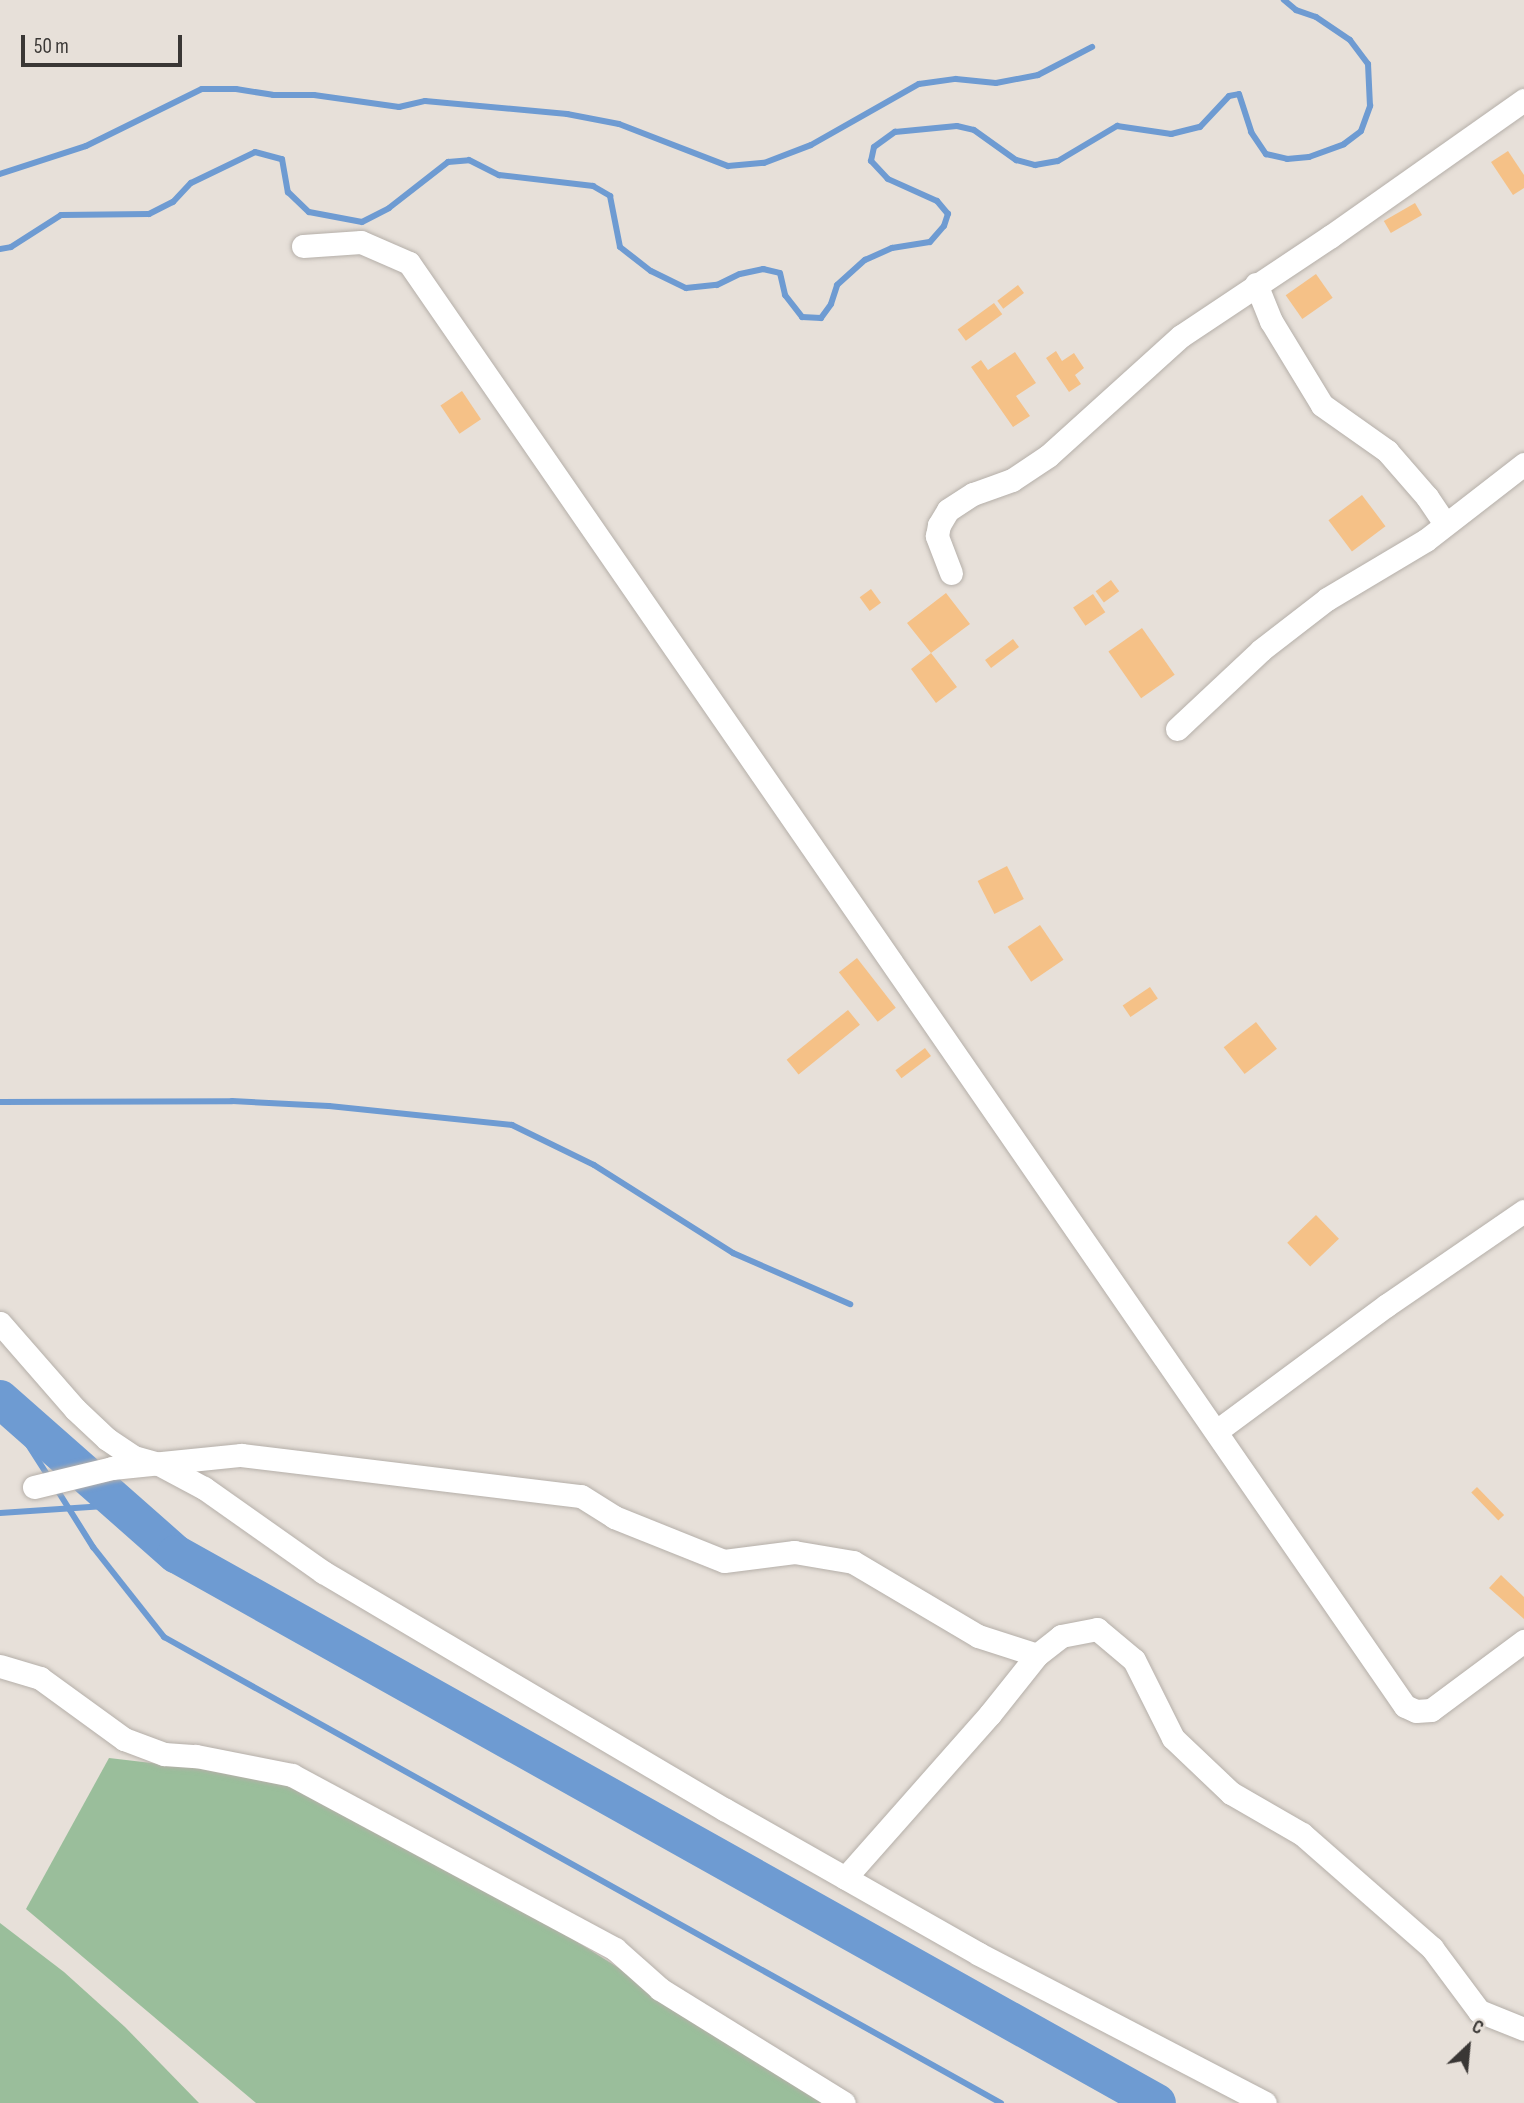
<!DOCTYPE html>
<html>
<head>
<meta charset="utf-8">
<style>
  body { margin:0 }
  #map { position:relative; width:1524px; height:2103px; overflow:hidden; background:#e7e0d9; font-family:"Sofia Sans Condensed",sans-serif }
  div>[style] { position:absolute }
  .green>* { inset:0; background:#9abe9b }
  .stream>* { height:6px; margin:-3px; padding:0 3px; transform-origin:3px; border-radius:3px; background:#6e9bd2 }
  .river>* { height:38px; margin:-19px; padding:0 19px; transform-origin:19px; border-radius:19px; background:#6e9bd2 }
  .building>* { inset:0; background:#f5c187; transform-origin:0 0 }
  .roads { filter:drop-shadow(0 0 2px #b5afa9) drop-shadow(0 0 2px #b5afa9) }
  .minor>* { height:23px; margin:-11.5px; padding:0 11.5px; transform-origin:11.5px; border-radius:11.5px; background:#fff }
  span { translate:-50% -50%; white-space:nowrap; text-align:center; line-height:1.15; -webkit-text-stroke:7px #e7e0d9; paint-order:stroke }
  .north { position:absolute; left:1433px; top:2012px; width:70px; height:70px; -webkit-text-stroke:5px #e7e0d9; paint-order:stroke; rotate:26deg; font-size:19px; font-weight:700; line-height:28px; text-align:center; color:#3a3735 }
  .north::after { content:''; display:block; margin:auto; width:24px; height:32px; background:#3a3735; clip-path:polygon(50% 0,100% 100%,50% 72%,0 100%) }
  .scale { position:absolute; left:21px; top:35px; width:161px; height:32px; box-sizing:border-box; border:4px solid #3a3735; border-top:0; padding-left:9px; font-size:21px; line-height:24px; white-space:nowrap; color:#3a3735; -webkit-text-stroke:5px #e7e0d9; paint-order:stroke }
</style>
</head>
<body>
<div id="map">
  <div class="green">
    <div style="clip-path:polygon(109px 1758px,262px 1776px,397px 1829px,834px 2103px,256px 2103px,26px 1909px)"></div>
    <div style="clip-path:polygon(0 1923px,64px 1972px,125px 2027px,199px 2103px,0 2103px)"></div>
  </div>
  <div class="stream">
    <div style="left:0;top:174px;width:90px;rotate:-18deg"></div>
    <div style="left:86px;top:146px;width:129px;rotate:-26.2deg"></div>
    <div style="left:202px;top:89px;width:34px"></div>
    <div style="left:236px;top:89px;width:37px;rotate:9deg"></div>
    <div style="left:273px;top:95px;width:41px"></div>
    <div style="left:314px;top:95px;width:86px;rotate:8deg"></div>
    <div style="left:399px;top:107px;width:27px;rotate:-13deg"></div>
    <div style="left:425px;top:101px;width:143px;rotate:5.2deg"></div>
    <div style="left:567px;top:114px;width:53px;rotate:10.9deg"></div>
    <div style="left:619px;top:124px;width:117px;rotate:21.1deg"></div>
    <div style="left:728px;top:166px;width:36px;rotate:-5deg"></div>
    <div style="left:764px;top:163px;width:50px;rotate:-21deg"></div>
    <div style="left:811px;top:145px;width:124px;rotate:-29.5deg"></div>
    <div style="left:919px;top:84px;width:37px;rotate:-8deg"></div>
    <div style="left:956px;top:79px;width:40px;rotate:5.7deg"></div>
    <div style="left:996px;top:83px;width:43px;rotate:-10.8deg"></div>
    <div style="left:1038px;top:75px;width:61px;rotate:-27.4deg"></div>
    <div style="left:0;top:249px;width:11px;rotate:-10deg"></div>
    <div style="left:11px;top:247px;width:59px;rotate:-32.6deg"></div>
    <div style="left:61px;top:215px;width:88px;rotate:-0.7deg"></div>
    <div style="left:149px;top:214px;width:27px;rotate:-27deg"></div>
    <div style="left:173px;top:202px;width:26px;rotate:-47deg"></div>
    <div style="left:191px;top:183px;width:71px;rotate:-25.8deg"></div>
    <div style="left:255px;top:152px;width:28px;rotate:15deg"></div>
    <div style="left:282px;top:159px;width:34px;rotate:80deg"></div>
    <div style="left:288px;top:192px;width:29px;rotate:44deg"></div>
    <div style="left:309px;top:212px;width:54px;rotate:10.7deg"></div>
    <div style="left:362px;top:222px;width:30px;rotate:-27deg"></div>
    <div style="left:389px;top:208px;width:75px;rotate:-37.9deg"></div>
    <div style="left:448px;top:162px;width:21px;rotate:-5deg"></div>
    <div style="left:469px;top:160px;width:34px;rotate:27deg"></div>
    <div style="left:499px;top:175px;width:95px;rotate:6.7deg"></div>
    <div style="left:593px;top:186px;width:20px;rotate:30deg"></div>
    <div style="left:610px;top:196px;width:52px;rotate:78.9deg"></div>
    <div style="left:620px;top:247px;width:39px;rotate:38deg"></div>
    <div style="left:651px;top:271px;width:39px;rotate:26deg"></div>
    <div style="left:686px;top:288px;width:31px;rotate:-6deg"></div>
    <div style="left:717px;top:285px;width:25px;rotate:-26deg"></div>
    <div style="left:740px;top:274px;width:24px;rotate:-12deg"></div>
    <div style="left:763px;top:269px;width:17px;rotate:13deg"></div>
    <div style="left:780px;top:273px;width:23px;rotate:77deg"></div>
    <div style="left:785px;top:295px;width:28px;rotate:52deg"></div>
    <div style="left:802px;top:317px;width:19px;rotate:3deg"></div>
    <div style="left:821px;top:318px;width:17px;rotate:-54deg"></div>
    <div style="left:831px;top:304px;width:20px;rotate:-72deg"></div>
    <div style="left:837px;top:285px;width:38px;rotate:-42deg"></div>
    <div style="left:865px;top:260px;width:30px;rotate:-24deg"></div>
    <div style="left:892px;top:248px;width:38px;rotate:-9deg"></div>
    <div style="left:930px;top:242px;width:21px;rotate:-49deg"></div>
    <div style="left:944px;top:226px;width:13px;rotate:-72deg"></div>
    <div style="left:948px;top:214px;width:17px;rotate:-130deg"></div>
    <div style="left:937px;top:201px;width:54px;rotate:-155.8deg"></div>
    <div style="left:888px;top:179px;width:25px;rotate:-133deg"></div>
    <div style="left:871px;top:161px;width:14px;rotate:-78deg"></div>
    <div style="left:874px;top:147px;width:26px;rotate:-36deg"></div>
    <div style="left:895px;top:132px;width:62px;rotate:-5.5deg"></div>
    <div style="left:957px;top:126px;width:17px;rotate:13deg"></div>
    <div style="left:974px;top:130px;width:52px;rotate:35.5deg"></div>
    <div style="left:1016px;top:160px;width:20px;rotate:15deg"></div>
    <div style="left:1035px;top:165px;width:23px;rotate:-10deg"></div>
    <div style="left:1058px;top:161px;width:69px;rotate:-30.7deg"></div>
    <div style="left:1117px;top:126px;width:55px;rotate:8.4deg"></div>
    <div style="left:1171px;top:134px;width:30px;rotate:-14deg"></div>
    <div style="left:1200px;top:127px;width:42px;rotate:-46.9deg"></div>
    <div style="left:1229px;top:96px;width:10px;rotate:-11deg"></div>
    <div style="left:1239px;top:94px;width:40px;rotate:72deg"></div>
    <div style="left:1251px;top:132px;width:27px;rotate:56deg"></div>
    <div style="left:1266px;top:154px;width:22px;rotate:13deg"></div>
    <div style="left:1287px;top:159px;width:22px;rotate:-5deg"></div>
    <div style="left:1309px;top:157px;width:37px;rotate:-20deg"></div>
    <div style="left:1344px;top:144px;width:21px;rotate:-37deg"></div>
    <div style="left:1361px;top:131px;width:27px;rotate:-70deg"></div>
    <div style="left:1370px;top:106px;width:42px;rotate:-92.7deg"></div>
    <div style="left:1368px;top:64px;width:30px;rotate:-127deg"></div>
    <div style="left:1350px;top:40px;width:41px;rotate:-145.9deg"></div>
    <div style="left:1316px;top:17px;width:21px;rotate:-161deg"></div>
    <div style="left:1296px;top:10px;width:16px;rotate:-140deg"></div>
    <div style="left:0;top:1102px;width:232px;rotate:-0.2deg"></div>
    <div style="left:232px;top:1101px;width:97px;rotate:3deg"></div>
    <div style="left:329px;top:1106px;width:184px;rotate:5.9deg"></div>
    <div style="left:512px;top:1125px;width:91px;rotate:26deg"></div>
    <div style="left:594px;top:1165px;width:165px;rotate:32.3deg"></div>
    <div style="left:733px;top:1253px;width:128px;rotate:23.6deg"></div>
    <div style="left:0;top:1401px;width:93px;rotate:57.3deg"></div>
    <div style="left:56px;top:1488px;width:70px;rotate:57.9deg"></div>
    <div style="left:93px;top:1547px;width:115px;rotate:51.7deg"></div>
    <div style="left:164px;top:1637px;width:958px;rotate:29.11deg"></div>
    <div style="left:0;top:1513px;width:120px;rotate:-3.8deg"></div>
  </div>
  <div class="river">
    <div style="left:0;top:1399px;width:235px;rotate:41.4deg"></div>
    <div style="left:176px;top:1554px;width:1124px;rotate:29.23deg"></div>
  </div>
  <div class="building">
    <div style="clip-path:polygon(1508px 151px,1524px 175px,1524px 188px,1513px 195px,1491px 162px)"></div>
    <div style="left:1415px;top:203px;width:14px;height:36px;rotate:60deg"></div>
    <div style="left:1316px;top:274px;width:29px;height:37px;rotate:55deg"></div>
    <div style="left:1018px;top:285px;width:10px;height:26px;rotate:53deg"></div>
    <div style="left:994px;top:303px;width:14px;height:45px;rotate:54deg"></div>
    <div style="clip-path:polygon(1056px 351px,1062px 361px,1074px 353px,1084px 368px,1075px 375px,1081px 384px,1069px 392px,1046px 358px)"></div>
    <div style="clip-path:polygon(1015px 352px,1036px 383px,1016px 396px,1030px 416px,1013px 427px,971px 367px,981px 360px,988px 370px)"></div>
    <div style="left:462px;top:391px;width:34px;height:26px;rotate:56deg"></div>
    <div style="left:1362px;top:495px;width:39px;height:42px;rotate:53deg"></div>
    <div style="left:1111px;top:580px;width:14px;height:19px;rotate:54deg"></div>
    <div style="left:871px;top:589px;width:17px;height:14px;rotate:54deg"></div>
    <div style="clip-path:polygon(946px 593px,970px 624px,931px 653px,957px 687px,936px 703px,911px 669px,931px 653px,907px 623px)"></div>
    <div style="left:1093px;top:594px;width:22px;height:24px;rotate:56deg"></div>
    <div style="left:1142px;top:628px;width:57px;height:41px;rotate:55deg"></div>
    <div style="left:1013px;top:639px;width:10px;height:35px;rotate:53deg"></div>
    <div style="left:1007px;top:866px;width:37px;height:33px;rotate:63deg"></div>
    <div style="left:1040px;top:925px;width:42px;height:39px;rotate:56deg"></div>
    <div style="left:857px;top:958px;width:63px;height:23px;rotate:52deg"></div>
    <div style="left:1150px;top:987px;width:14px;height:33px;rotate:56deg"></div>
    <div style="left:848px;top:1010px;width:19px;height:79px;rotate:51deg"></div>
    <div style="left:1256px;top:1022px;width:34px;height:41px;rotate:52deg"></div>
    <div style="left:925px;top:1048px;width:10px;height:37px;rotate:53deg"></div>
    <div style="left:1316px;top:1215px;width:33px;height:40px;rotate:46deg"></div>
    <div style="left:1477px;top:1487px;width:39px;height:8px;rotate:46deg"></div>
    <div style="clip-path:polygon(1501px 1575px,1524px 1597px,1524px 1619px,1489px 1588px)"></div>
  </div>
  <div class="roads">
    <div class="minor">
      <div style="left:303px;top:246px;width:58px;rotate:-3.9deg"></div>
      <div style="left:361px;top:242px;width:52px;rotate:23.6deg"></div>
      <div style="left:409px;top:263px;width:1753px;rotate:55.39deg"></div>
      <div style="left:1405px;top:1706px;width:12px;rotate:24deg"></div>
      <div style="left:1416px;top:1711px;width:15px;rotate:-4deg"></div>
      <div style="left:1431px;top:1710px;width:116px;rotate:-36.6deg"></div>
      <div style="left:1256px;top:284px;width:40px;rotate:68deg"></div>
      <div style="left:1271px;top:321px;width:98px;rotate:58.7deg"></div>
      <div style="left:1322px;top:405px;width:80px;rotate:35.3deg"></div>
      <div style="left:1387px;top:451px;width:61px;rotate:49deg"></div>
      <div style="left:1427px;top:497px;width:32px;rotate:56deg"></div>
      <div style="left:951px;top:573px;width:40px;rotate:-111deg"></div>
      <div style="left:937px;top:536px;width:11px;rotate:-80deg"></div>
      <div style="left:939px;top:525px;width:17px;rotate:-59deg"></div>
      <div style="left:948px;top:510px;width:30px;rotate:-33deg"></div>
      <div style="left:973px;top:494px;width:41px;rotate:-19.7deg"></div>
      <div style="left:1012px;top:480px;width:43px;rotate:-33.7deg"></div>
      <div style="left:1048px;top:456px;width:179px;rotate:-42.1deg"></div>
      <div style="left:1181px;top:336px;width:180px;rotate:-33.7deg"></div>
      <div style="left:1331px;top:236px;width:236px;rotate:-35.2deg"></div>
      <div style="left:1177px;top:729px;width:115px;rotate:-43.2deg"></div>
      <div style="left:1261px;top:650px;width:83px;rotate:-37.7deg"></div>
      <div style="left:1327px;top:599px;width:115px;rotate:-30.8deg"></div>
      <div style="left:1426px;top:540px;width:124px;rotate:-37.8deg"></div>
      <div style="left:0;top:1323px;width:114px;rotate:48.9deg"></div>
      <div style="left:75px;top:1409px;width:44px;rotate:43.2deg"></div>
      <div style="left:107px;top:1439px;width:32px;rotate:34deg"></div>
      <div style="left:134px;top:1457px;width:26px;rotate:16deg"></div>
      <div style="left:159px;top:1464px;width:51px;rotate:28.1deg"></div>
      <div style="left:204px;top:1488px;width:146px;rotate:35.2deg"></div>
      <div style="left:323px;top:1572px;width:466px;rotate:30.6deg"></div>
      <div style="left:724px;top:1809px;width:293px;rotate:29.6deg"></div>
      <div style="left:979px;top:1954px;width:322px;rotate:27.5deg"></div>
      <div style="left:1218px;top:1430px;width:210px;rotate:-36.5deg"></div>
      <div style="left:1387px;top:1305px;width:166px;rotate:-34.5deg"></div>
      <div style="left:34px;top:1487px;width:80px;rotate:-13.7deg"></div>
      <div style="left:112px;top:1468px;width:130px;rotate:-5.8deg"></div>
      <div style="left:241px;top:1455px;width:342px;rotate:6.9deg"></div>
      <div style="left:581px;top:1496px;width:39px;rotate:32deg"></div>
      <div style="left:614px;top:1517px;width:118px;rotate:21.8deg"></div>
      <div style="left:724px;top:1561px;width:71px;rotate:-7.3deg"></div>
      <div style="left:794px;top:1552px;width:60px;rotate:9.6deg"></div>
      <div style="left:853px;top:1562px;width:145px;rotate:30.6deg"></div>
      <div style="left:978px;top:1636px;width:62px;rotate:17.9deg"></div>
      <div style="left:0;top:1666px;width:42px;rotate:16.7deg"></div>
      <div style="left:40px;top:1678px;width:104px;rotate:36deg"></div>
      <div style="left:124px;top:1739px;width:43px;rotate:20.6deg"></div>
      <div style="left:164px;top:1754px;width:32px;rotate:4deg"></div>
      <div style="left:196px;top:1756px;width:98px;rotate:11.2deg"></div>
      <div style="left:292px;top:1775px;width:367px;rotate:28.3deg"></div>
      <div style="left:615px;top:1949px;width:60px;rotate:41.6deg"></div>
      <div style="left:660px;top:1989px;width:216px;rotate:31.8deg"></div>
      <div style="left:845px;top:1878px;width:219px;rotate:-48.5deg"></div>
      <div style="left:990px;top:1714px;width:75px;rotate:-51.5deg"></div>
      <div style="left:1037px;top:1655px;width:31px;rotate:-38deg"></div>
      <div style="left:1061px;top:1636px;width:37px;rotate:-11deg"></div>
      <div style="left:1097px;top:1629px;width:48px;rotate:40deg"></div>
      <div style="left:1134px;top:1660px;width:87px;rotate:63.4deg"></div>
      <div style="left:1173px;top:1738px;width:80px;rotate:43.5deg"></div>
      <div style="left:1231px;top:1793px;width:82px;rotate:30deg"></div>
      <div style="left:1302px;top:1834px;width:173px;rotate:41.2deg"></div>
      <div style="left:1432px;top:1948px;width:79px;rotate:53.3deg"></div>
      <div style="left:1479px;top:2011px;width:48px;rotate:21.8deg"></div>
    </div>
  </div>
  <div class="north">С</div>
  <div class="scale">50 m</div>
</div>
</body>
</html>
